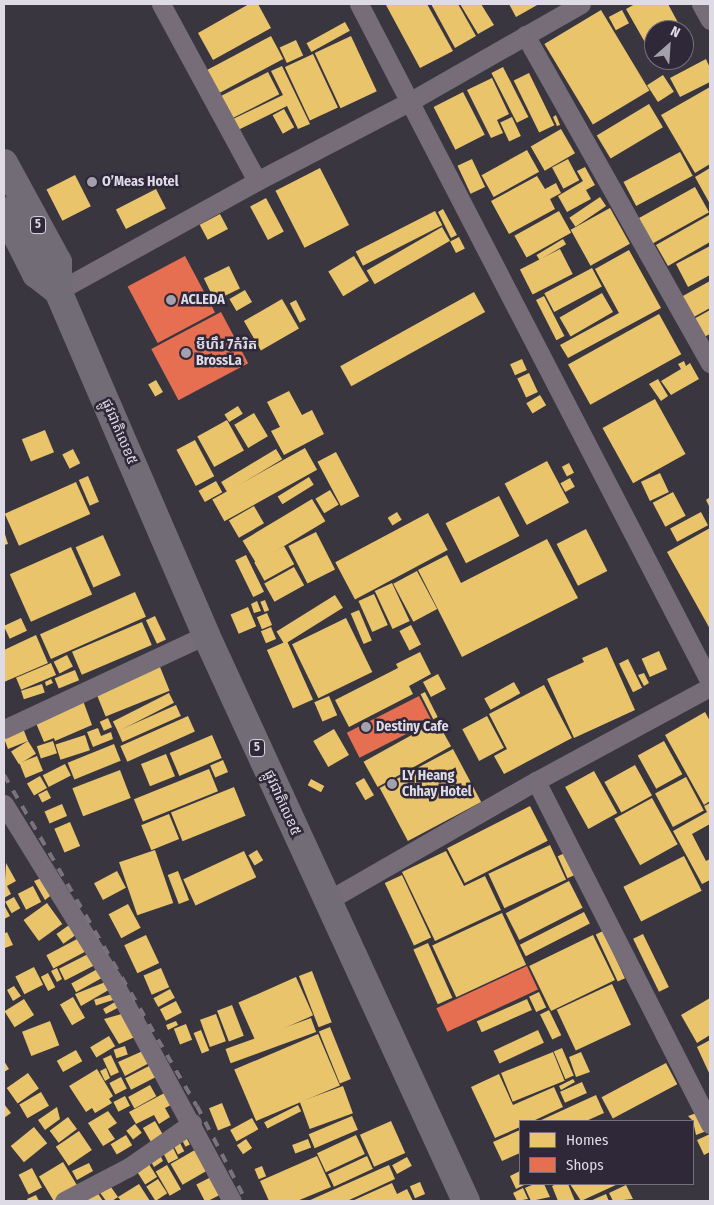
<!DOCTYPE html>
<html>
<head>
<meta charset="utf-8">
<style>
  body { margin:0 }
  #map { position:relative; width:714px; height:1205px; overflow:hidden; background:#393640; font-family:"Fira Sans Condensed","Noto Sans Khmer",sans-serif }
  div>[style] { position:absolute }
  .homes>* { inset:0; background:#e9c46a; transform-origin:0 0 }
  .shops>* { inset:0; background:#e76f51; transform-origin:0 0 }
  .minor>* { height:19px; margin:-9.5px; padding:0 9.5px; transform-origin:9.5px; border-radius:9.5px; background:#766d78 }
  .highway>* { height:28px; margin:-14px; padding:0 14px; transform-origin:14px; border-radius:14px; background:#716c76 }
  .rail>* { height:4px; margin-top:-2px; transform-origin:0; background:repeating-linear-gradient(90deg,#7a737c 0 9px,transparent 0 18px) }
  .dots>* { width:14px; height:14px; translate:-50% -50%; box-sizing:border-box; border:2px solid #2e2839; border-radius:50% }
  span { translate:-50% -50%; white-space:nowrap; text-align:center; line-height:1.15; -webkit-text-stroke:5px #2e2839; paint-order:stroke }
  .shield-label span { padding:1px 4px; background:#2e2839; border:1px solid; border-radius:4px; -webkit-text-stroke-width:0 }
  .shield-label { font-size:12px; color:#dedbe6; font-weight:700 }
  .poi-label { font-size:14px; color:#dedbe6; font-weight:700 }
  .left { translate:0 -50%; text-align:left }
  .street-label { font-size:14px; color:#dedbe6 }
  .frame { position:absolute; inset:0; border:5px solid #dedbe6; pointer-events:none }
  .legend { position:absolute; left:519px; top:1120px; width:175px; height:65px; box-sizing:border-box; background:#2e2839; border:1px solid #74707e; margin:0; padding:6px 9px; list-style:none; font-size:15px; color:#dedbe6 }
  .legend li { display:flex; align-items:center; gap:10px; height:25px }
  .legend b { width:25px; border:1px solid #74707e }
  .north { position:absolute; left:644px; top:20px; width:50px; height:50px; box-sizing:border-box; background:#2e2839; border:1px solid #74707e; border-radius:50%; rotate:26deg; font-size:14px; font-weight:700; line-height:20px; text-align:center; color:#dedbe6 }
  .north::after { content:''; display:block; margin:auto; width:18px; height:22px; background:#a4a1ac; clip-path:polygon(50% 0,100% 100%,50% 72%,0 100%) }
</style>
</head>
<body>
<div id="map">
  <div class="homes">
    <div style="clip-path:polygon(249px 4px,258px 4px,271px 28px,213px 60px,198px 33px)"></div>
    <div style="clip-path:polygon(389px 4px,427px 4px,453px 51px,420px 68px,386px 5px)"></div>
    <div style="clip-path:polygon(431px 4px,458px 4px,476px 36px,455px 48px)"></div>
    <div style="clip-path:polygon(460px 4px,481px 4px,494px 25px,478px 34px)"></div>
    <div style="clip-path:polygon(509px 4px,539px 4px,516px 17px)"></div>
    <div style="clip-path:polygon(635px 4px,668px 4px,682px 30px,654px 30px,654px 51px,651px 53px,626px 9px)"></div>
    <div style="left:601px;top:10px;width:94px;height:66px;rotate:59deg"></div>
    <div style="left:622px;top:10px;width:15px;height:15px;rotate:62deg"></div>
    <div style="left:345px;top:22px;width:10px;height:44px;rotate:61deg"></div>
    <div style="left:271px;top:36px;width:26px;height:74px;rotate:62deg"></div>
    <div style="left:351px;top:36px;width:61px;height:40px;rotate:65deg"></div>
    <div style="left:296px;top:40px;width:17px;height:18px;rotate:65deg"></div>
    <div style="left:313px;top:54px;width:59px;height:31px;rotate:65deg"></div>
    <div style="clip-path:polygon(706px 59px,710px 68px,710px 82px,680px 97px,670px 78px)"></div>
    <div style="clip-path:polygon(282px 66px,310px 124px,298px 129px,287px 106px,238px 130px,233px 119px,283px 95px,271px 71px)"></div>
    <div style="left:503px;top:67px;width:56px;height:13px;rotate:63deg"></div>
    <div style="left:268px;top:72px;width:25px;height:55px;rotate:63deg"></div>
    <div style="left:529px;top:73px;width:58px;height:17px;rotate:64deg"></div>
    <div style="left:663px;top:75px;width:20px;height:19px;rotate:57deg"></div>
    <div style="clip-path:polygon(492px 78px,509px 114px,497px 120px,503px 133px,491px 138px,467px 90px)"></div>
    <div style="clip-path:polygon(710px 87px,710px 164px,695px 173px,661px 115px)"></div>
    <div style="left:463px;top:92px;width:48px;height:33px;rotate:63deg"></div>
    <div style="left:649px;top:104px;width:27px;height:61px;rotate:59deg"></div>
    <div style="left:284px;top:109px;width:21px;height:13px;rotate:61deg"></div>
    <div style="clip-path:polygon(556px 115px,560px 125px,557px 126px,553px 117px)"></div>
    <div style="left:512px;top:117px;width:21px;height:13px;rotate:65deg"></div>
    <div style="left:561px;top:129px;width:28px;height:35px;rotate:60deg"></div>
    <div style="left:527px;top:150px;width:25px;height:52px;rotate:61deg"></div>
    <div style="left:680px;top:152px;width:27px;height:64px;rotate:62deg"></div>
    <div style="left:472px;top:159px;width:31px;height:16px;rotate:65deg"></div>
    <div style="left:568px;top:159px;width:24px;height:18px;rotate:62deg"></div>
    <div style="clip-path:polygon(585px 167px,595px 185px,586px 190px,591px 199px,567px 212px,558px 196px,583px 181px,577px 171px)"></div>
    <div style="left:320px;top:168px;width:64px;height:50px;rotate:63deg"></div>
    <div style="clip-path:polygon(710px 168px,710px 204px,695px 177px)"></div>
    <div style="left:75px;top:175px;width:35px;height:32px;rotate:63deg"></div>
    <div style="clip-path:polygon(537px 176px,545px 189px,556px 183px,561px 193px,550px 199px,555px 209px,509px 234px,491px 201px)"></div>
    <div style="left:695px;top:187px;width:29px;height:66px;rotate:61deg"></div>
    <div style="left:156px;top:189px;width:22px;height:45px;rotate:63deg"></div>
    <div style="left:600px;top:197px;width:11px;height:37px;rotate:56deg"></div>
    <div style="left:266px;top:198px;width:38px;height:18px;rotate:62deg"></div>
    <div style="left:610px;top:208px;width:41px;height:45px;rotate:61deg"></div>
    <div style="clip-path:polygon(443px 209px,457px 235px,451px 238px,438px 212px)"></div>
    <div style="left:435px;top:211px;width:16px;height:89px;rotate:63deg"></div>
    <div style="left:559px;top:211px;width:25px;height:51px;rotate:61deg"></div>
    <div style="left:220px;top:214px;width:17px;height:23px;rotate:62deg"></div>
    <div style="clip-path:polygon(709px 215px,710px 242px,668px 266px,656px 245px)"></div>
    <div style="left:442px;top:227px;width:16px;height:87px;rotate:60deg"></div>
    <div style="left:459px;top:237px;width:13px;height:10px;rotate:63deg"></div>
    <div style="left:563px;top:239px;width:6px;height:31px;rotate:59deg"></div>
    <div style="clip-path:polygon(710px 246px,710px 275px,688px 287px,676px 264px)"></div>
    <div style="left:560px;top:249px;width:28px;height:45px;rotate:63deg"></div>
    <div style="clip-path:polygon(629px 250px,661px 308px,568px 358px,560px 345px,619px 313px,595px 269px)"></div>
    <div style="left:354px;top:256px;width:29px;height:30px;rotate:59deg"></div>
    <div style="left:229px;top:266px;width:25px;height:28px;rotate:64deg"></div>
    <div style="left:592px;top:268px;width:21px;height:54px;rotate:62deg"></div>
    <div style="clip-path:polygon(710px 281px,710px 308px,692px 318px,681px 297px)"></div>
    <div style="left:245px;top:290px;width:14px;height:18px;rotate:60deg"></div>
    <div style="left:474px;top:292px;width:23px;height:153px;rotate:61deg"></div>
    <div style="left:602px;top:293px;width:22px;height:49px;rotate:60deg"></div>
    <div style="left:544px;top:296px;width:45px;height:9px;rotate:63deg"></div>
    <div style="left:282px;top:299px;width:34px;height:44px;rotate:60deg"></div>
    <div style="left:296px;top:300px;width:22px;height:7px;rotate:63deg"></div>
    <div style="clip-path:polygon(710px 310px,710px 334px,702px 338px,692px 320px)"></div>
    <div style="left:659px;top:314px;width:46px;height:104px;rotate:61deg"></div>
    <div style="left:522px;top:359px;width:12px;height:13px;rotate:66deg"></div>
    <div style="clip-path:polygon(684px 361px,686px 366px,690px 363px,699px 379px,671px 395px,661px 381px,681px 369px,678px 364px)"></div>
    <div style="left:529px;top:373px;width:21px;height:13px;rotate:65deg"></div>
    <div style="clip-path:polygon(658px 379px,668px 396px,661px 401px,649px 384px)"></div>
    <div style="left:156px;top:380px;width:14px;height:9px;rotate:60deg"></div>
    <div style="clip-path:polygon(289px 391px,302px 415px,312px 410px,324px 434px,284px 455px,271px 431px,280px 427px,267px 402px)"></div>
    <div style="left:540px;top:395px;width:12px;height:16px;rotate:59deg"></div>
    <div style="left:655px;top:399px;width:63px;height:60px;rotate:61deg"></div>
    <div style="left:238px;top:406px;width:9px;height:16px;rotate:58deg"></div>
    <div style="left:254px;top:413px;width:27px;height:23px;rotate:59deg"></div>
    <div style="left:227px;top:420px;width:35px;height:34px;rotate:61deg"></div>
    <div style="left:45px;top:430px;width:24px;height:25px;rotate:68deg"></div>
    <div style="left:195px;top:440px;width:41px;height:21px;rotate:62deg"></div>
    <div style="left:305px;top:448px;width:25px;height:106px;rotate:61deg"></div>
    <div style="left:73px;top:449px;width:16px;height:12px;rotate:63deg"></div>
    <div style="left:276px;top:449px;width:12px;height:64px;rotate:59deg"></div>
    <div style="left:336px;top:452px;width:50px;height:21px;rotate:62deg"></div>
    <div style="left:547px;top:461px;width:47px;height:48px;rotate:62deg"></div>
    <div style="left:569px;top:463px;width:11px;height:8px;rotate:63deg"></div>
    <div style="left:660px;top:473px;width:21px;height:21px;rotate:65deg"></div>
    <div style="left:88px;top:476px;width:28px;height:10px;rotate:67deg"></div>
    <div style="left:309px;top:477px;width:9px;height:37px;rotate:58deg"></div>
    <div style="left:570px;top:478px;width:10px;height:11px;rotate:61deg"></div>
    <div style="left:216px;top:481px;width:13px;height:20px;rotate:61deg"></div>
    <div style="left:76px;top:482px;width:35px;height:78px;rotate:66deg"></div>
    <div style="left:330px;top:490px;width:17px;height:17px;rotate:59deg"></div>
    <div style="left:673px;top:492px;width:27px;height:23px;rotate:62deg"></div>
    <div style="left:499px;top:496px;width:45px;height:60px;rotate:63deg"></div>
    <div style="clip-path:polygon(710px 497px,710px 508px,706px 500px)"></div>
    <div style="left:312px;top:499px;width:26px;height:81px;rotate:59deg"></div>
    <div style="left:254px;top:506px;width:20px;height:29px;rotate:60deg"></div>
    <div style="left:397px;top:512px;width:9px;height:11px;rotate:58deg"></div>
    <div style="left:701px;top:512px;width:15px;height:35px;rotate:62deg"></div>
    <div style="left:428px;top:513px;width:42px;height:105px;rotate:62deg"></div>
    <div style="clip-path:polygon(710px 528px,710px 629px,667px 552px)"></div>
    <div style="left:586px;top:529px;width:47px;height:33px;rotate:63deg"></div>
    <div style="clip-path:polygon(4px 531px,8px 544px,4px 545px)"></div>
    <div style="left:316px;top:532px;width:42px;height:31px;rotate:63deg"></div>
    <div style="left:103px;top:535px;width:44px;height:30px;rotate:66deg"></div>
    <div style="clip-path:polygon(547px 539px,578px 598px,462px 657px,418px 570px,447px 555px,461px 583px)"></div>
    <div style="left:284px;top:546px;width:21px;height:34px;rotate:61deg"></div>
    <div style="left:71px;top:547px;width:52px;height:67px;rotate:66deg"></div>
    <div style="left:246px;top:555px;width:41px;height:12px;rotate:64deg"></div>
    <div style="left:294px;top:567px;width:21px;height:34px;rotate:61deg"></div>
    <div style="left:417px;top:571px;width:43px;height:27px;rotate:62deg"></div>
    <div style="left:392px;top:583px;width:42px;height:19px;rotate:65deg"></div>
    <div style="left:135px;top:592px;width:27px;height:104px;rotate:66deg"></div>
    <div style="left:374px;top:594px;width:34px;height:17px;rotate:66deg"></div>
    <div style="left:335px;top:595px;width:15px;height:69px;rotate:58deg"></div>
    <div style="left:265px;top:600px;width:11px;height:5px;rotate:68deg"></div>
    <div style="clip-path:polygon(257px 601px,261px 611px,254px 613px,251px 604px)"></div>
    <div style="left:248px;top:607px;width:21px;height:19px;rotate:67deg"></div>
    <div style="left:359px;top:610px;width:33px;height:9px;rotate:67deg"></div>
    <div style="left:267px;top:613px;width:13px;height:11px;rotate:67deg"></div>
    <div style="left:155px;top:616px;width:26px;height:10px;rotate:65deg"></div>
    <div style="left:21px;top:618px;width:14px;height:19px;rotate:65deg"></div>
    <div style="left:346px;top:618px;width:60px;height:60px;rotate:64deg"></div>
    <div style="left:142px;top:622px;width:25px;height:76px;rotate:67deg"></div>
    <div style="left:411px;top:625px;width:22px;height:13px;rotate:63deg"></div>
    <div style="left:271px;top:627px;width:13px;height:11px;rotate:67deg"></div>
    <div style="clip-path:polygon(36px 635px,48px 663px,4px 682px,4px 650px)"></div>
    <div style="left:287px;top:641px;width:64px;height:22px;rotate:66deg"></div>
    <div style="clip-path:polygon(607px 647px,635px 710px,574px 738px,547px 679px,584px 662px,582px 658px)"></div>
    <div style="left:659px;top:651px;width:20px;height:19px;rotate:66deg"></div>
    <div style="clip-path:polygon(420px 652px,431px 674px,409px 686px,413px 694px,349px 727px,335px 700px,398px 668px,396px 664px)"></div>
    <div style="left:67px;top:655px;width:13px;height:15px;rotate:63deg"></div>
    <div style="left:628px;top:659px;width:32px;height:10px;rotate:64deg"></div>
    <div style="left:158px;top:662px;width:31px;height:69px;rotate:68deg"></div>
    <div style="left:51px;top:663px;width:13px;height:38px;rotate:67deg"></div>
    <div style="left:75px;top:670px;width:11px;height:22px;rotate:68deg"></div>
    <div style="clip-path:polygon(644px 673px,649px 683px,644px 686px,638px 675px)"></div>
    <div style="left:438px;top:674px;width:17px;height:17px;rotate:62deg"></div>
    <div style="clip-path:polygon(51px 679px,53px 683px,46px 686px,45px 682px)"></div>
    <div style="left:514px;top:682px;width:13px;height:34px;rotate:61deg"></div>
    <div style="left:42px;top:684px;width:9px;height:22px;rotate:72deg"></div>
    <div style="clip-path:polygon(544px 685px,572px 738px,504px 774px,494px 756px,507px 749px,489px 714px)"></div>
    <div style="left:425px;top:692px;width:28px;height:5px;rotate:63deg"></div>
    <div style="left:169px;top:693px;width:11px;height:63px;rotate:63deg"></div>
    <div style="left:329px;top:696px;width:21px;height:16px;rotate:67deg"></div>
    <div style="clip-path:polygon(82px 698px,92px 725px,55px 741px,54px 738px,44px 742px,33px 716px)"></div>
    <div style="left:176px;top:705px;width:12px;height:64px;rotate:66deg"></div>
    <div style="clip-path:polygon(705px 712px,710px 721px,710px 801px,704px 805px,665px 735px)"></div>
    <div style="left:188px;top:716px;width:17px;height:74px;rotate:66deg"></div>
    <div style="left:487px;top:716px;width:36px;height:28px;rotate:62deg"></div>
    <div style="clip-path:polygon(19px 718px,28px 741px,8px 749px,4px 738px)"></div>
    <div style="left:108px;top:718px;width:10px;height:9px;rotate:66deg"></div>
    <div style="left:437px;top:721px;width:29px;height:84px;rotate:61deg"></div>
    <div style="clip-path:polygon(98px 728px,101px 736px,111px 732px,113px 739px,93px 747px,87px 732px)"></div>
    <div style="left:334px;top:729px;width:30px;height:24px;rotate:60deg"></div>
    <div style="left:85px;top:735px;width:16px;height:31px;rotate:72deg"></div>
    <div style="left:212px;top:735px;width:25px;height:46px;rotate:67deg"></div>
    <div style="left:28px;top:741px;width:15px;height:20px;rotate:58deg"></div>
    <div style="left:53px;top:741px;width:13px;height:17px;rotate:72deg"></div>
    <div style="left:664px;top:741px;width:38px;height:30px;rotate:61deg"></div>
    <div style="left:114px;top:744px;width:18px;height:50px;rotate:68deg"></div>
    <div style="left:453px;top:749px;width:60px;height:83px;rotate:62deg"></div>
    <div style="left:166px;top:754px;width:24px;height:27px;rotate:68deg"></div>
    <div style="left:37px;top:756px;width:16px;height:19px;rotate:68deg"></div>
    <div style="left:223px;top:760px;width:13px;height:14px;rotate:67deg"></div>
    <div style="left:65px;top:764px;width:13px;height:25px;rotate:63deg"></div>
    <div style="left:635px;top:765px;width:35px;height:35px;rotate:61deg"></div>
    <div style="left:209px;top:769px;width:24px;height:81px;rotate:68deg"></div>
    <div style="left:120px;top:770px;width:30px;height:51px;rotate:69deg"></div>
    <div style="left:594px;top:771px;width:48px;height:33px;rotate:61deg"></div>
    <div style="left:40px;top:776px;width:14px;height:15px;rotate:60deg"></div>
    <div style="left:686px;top:777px;width:38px;height:35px;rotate:62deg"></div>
    <div style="left:364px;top:778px;width:20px;height:10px;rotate:60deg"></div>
    <div style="left:311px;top:779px;width:15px;height:7px;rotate:28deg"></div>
    <div style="left:234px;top:787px;width:31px;height:68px;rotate:68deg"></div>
    <div style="left:47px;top:790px;width:9px;height:10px;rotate:63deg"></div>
    <div style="left:652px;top:798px;width:53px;height:43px;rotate:61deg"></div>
    <div style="clip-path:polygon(710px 803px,710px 824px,692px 834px,706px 861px,710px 859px,710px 880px,702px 884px,673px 831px,707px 812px,704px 806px)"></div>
    <div style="left:62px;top:804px;width:13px;height:19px;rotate:67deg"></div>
    <div style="left:530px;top:806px;width:39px;height:93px;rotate:63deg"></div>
    <div style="left:169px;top:814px;width:27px;height:30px;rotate:68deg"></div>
    <div style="left:70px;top:822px;width:26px;height:17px;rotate:67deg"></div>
    <div style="left:550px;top:845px;width:38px;height:68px;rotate:65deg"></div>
    <div style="left:155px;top:850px;width:56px;height:38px;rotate:71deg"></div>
    <div style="left:257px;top:850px;width:12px;height:10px;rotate:59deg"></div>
    <div style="left:244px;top:851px;width:29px;height:67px;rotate:65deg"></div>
    <div style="clip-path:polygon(446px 851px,464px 886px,485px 876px,501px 910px,435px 941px,402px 872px)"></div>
    <div style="left:565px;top:853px;width:24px;height:8px;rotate:66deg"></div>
    <div style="left:684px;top:856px;width:39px;height:68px;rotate:63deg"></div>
    <div style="clip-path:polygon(6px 863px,16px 881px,7px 886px,11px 894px,4px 898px)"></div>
    <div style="left:117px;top:871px;width:19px;height:26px;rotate:62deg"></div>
    <div style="left:178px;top:871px;width:31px;height:11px;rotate:69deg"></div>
    <div style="left:402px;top:875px;width:69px;height:19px;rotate:65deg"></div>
    <div style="clip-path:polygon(44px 877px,54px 893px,45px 900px,34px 881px)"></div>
    <div style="left:569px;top:881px;width:30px;height:71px;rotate:63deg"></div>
    <div style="left:33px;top:886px;width:18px;height:17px;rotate:63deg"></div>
    <div style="left:14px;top:897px;width:13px;height:10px;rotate:61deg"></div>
    <div style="left:47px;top:903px;width:26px;height:29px;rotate:54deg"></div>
    <div style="left:128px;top:904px;width:27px;height:22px;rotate:62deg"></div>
    <div style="clip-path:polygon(4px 905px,10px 916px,4px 919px)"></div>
    <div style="left:584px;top:912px;width:13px;height:72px;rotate:63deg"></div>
    <div style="left:502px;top:913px;width:57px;height:77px;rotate:65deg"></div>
    <div style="left:72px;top:923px;width:12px;height:19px;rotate:55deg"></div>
    <div style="left:603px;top:931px;width:52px;height:8px;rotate:65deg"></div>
    <div style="clip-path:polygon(7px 932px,13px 945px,5px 948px,4px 934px)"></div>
    <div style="left:643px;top:934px;width:59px;height:11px;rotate:64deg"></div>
    <div style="left:146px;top:935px;width:31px;height:24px;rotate:65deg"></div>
    <div style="left:593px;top:935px;width:50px;height:71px;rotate:64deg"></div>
    <div style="left:79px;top:938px;width:15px;height:37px;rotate:62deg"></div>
    <div style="left:428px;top:943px;width:60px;height:16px;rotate:66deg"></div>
    <div style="left:92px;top:952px;width:13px;height:37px;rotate:63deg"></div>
    <div style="left:34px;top:967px;width:20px;height:21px;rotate:63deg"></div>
    <div style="left:101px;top:967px;width:10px;height:34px;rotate:61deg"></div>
    <div style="clip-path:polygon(57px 968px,62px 979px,57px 982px,51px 971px)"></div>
    <div style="left:161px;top:968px;width:21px;height:19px;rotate:67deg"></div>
    <div style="left:312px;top:971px;width:55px;height:14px;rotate:69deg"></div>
    <div style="left:48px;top:973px;width:16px;height:8px;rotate:63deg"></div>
    <div style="left:296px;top:977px;width:42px;height:63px;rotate:66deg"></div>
    <div style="clip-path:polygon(108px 981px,112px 988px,81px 1006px,75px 994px)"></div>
    <div style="left:612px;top:984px;width:45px;height:61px;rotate:65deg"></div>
    <div style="clip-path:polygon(14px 986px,21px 996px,13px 1001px,7px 990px)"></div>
    <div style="left:170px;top:989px;width:10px;height:19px;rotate:61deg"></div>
    <div style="left:539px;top:992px;width:17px;height:11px;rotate:65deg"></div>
    <div style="left:115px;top:993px;width:6px;height:22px;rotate:72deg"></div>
    <div style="left:73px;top:997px;width:24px;height:15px;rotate:60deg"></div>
    <div style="clip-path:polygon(710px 998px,710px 1035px,697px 1043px,681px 1015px)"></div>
    <div style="left:24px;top:999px;width:19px;height:23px;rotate:58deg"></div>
    <div style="clip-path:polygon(120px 999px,123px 1005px,106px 1014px,103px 1009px)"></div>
    <div style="left:527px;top:999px;width:12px;height:55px;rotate:66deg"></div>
    <div style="left:176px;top:1001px;width:13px;height:18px;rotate:63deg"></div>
    <div style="left:232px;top:1005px;width:33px;height:16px;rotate:69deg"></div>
    <div style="left:549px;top:1010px;width:28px;height:10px;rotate:64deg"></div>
    <div style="clip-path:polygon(125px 1013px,137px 1036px,119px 1044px,104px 1019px)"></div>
    <div style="left:216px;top:1014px;width:29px;height:17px;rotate:70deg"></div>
    <div style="left:311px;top:1018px;width:15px;height:91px;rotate:70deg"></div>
    <div style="left:50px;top:1021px;width:26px;height:30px;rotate:69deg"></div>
    <div style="clip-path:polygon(176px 1021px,178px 1025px,168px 1030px,166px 1025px)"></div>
    <div style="left:186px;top:1024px;width:17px;height:13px;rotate:69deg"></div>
    <div style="left:330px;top:1027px;width:56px;height:12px;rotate:68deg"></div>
    <div style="left:201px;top:1030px;width:22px;height:8px;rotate:68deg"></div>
    <div style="left:538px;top:1030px;width:14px;height:49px;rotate:65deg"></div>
    <div style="left:318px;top:1034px;width:56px;height:91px;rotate:67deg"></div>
    <div style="left:109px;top:1036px;width:12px;height:22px;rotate:59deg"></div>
    <div style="clip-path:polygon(710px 1040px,710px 1075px,697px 1047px)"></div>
    <div style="left:125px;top:1046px;width:9px;height:12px;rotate:72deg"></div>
    <div style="left:562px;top:1048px;width:30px;height:9px;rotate:67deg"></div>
    <div style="left:76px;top:1050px;width:13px;height:22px;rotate:61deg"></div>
    <div style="clip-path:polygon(145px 1050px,151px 1062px,125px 1076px,118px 1062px)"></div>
    <div style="left:553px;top:1052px;width:31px;height:56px;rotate:68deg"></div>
    <div style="clip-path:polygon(581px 1052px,590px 1072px,576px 1077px,569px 1057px)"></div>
    <div style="left:111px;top:1055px;width:19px;height:9px;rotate:65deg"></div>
    <div style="clip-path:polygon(4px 1061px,9px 1069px,4px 1072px)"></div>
    <div style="left:666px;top:1063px;width:24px;height:73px;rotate:62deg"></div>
    <div style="left:151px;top:1065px;width:13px;height:29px;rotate:63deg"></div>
    <div style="clip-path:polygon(106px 1068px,110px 1078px,105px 1081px,100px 1071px)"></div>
    <div style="clip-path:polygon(97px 1069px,113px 1096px,109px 1099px,112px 1103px,95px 1113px,92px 1108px,86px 1112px,69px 1086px)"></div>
    <div style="left:28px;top:1073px;width:19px;height:26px;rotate:55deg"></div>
    <div style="clip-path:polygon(499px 1074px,513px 1105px,554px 1087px,563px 1107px,533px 1121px,520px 1121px,520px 1127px,495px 1138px,471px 1087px)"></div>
    <div style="left:121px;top:1077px;width:13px;height:13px;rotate:63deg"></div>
    <div style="clip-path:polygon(573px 1079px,575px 1082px,561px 1090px,559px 1086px)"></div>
    <div style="left:582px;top:1082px;width:12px;height:24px;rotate:66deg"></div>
    <div style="left:150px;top:1085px;width:13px;height:25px;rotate:61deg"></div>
    <div style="left:343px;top:1086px;width:29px;height:46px;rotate:70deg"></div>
    <div style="clip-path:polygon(170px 1090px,177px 1102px,165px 1108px,170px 1117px,159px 1124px,154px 1115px,136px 1124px,129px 1112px)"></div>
    <div style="left:41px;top:1092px;width:16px;height:25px;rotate:60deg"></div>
    <div style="clip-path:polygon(596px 1095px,604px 1113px,586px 1121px,539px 1121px)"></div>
    <div style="left:125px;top:1096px;width:11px;height:13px;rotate:63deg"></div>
    <div style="left:222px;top:1103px;width:24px;height:14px;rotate:68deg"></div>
    <div style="clip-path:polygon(4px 1104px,11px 1113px,4px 1118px)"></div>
    <div style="left:298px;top:1105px;width:7px;height:38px;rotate:63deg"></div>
    <div style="clip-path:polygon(57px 1107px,60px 1119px,45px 1130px,38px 1120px)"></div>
    <div style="clip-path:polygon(108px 1111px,117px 1123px,108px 1129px,115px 1139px,103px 1146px,88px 1123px)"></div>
    <div style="clip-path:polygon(702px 1111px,709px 1130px,696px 1135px,693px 1121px,688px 1116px)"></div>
    <div style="left:352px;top:1116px;width:15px;height:47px;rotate:67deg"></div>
    <div style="left:68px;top:1117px;width:15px;height:23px;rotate:53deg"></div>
    <div style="left:252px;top:1118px;width:13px;height:25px;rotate:61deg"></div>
    <div style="left:155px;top:1121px;width:20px;height:14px;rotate:60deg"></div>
    <div style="left:391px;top:1121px;width:35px;height:34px;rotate:66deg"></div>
    <div style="left:135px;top:1124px;width:11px;height:11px;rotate:52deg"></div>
    <div style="left:34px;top:1127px;width:21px;height:30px;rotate:51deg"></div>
    <div style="clip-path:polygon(520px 1130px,520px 1153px,502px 1161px,493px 1142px)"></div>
    <div style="left:79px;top:1131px;width:23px;height:28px;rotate:56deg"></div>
    <div style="left:184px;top:1133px;width:13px;height:5px;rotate:63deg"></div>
    <div style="clip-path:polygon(710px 1134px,710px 1152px,704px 1155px,697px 1140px)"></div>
    <div style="left:126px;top:1135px;width:12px;height:18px;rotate:59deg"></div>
    <div style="left:356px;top:1135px;width:21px;height:43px;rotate:65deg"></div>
    <div style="left:177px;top:1137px;width:16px;height:7px;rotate:63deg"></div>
    <div style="left:246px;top:1139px;width:11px;height:11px;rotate:56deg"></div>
    <div style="left:308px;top:1139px;width:9px;height:17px;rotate:69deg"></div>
    <div style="left:171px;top:1144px;width:16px;height:11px;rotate:63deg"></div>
    <div style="left:200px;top:1147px;width:24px;height:34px;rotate:60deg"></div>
    <div style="clip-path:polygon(159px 1153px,163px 1161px,154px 1167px,149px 1158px)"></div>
    <div style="clip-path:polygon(317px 1156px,331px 1187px,297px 1201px,269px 1201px,260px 1181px)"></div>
    <div style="left:367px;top:1156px;width:14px;height:43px;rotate:65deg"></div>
    <div style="left:407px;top:1157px;width:10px;height:17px;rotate:61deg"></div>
    <div style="left:147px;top:1161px;width:19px;height:14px;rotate:58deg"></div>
    <div style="left:63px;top:1162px;width:31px;height:28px;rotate:59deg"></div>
    <div style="clip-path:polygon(89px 1163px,93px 1171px,77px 1180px,72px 1171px)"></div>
    <div style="left:167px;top:1165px;width:28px;height:13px;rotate:60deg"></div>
    <div style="clip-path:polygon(389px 1165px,395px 1179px,347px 1201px,308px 1201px)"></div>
    <div style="left:262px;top:1166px;width:11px;height:8px;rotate:68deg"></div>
    <div style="left:32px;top:1168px;width:22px;height:15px;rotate:63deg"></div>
    <div style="clip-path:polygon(520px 1171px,520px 1184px,526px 1184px,516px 1189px,510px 1176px)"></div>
    <div style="left:215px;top:1175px;width:20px;height:21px;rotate:63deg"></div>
    <div style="left:158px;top:1179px;width:17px;height:14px;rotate:57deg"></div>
    <div style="clip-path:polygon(106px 1180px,118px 1197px,112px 1201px,106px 1201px,96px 1187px)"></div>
    <div style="left:420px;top:1182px;width:13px;height:11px;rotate:67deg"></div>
    <div style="clip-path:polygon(392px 1183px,397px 1194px,407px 1189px,413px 1201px,352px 1201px)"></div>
    <div style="clip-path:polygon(139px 1184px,150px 1201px,121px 1201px,118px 1197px)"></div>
    <div style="clip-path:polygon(534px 1184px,544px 1184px,550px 1197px,531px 1201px,525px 1188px)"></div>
    <div style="clip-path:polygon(557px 1184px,568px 1184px,575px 1201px,558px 1201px,552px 1186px)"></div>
    <div style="clip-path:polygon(570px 1184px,618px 1184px,581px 1201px)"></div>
    <div style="clip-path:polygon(626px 1185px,633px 1199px,613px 1201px,609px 1193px)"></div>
    <div style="clip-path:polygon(93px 1186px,103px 1201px,89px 1201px,83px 1192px)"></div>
    <div style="clip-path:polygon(523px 1188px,528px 1199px,517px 1201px,513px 1193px)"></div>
    <div style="clip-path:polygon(606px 1194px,609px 1201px,590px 1201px)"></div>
    <div style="clip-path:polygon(36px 1195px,39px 1201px,28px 1201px,27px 1199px)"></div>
  </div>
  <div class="shops">
    <div style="left:185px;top:256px;width:64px;height:65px;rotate:62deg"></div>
    <div style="left:221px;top:312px;width:58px;height:79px;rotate:62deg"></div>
    <div style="left:419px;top:696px;width:28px;height:81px;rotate:63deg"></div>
    <div style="left:527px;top:966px;width:26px;height:100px;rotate:65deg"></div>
  </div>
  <div class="minor">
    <div style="left:161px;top:4px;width:201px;rotate:61.5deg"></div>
    <div style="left:359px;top:4px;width:763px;rotate:62.63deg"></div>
    <div style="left:701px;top:4px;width:18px;rotate:61deg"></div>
    <div style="left:525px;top:35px;width:377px;rotate:60.6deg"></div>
    <div style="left:58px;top:291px;width:227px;rotate:-28.9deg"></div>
    <div style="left:257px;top:181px;width:171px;rotate:-27.5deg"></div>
    <div style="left:409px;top:102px;width:198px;rotate:-29.7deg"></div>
    <div style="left:4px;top:729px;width:223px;rotate:-25deg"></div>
    <div style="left:536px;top:781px;width:385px;rotate:63.1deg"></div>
    <div style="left:4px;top:804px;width:206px;rotate:58.3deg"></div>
    <div style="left:112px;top:979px;width:252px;rotate:61.6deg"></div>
    <div style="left:327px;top:901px;width:241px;rotate:-29.9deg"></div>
    <div style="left:536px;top:781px;width:198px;rotate:-28.4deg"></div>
    <div style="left:64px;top:1201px;width:73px;rotate:-27.6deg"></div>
    <div style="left:129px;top:1167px;width:77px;rotate:-34.9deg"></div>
  </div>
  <div class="highway">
    <div style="left:4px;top:163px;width:113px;rotate:61.4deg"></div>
    <div style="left:58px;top:262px;width:29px;rotate:90deg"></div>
    <div style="left:58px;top:291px;width:374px;rotate:66.7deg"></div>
    <div style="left:206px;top:635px;width:623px;rotate:65.33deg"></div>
    <div style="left:4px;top:211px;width:71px;rotate:63.1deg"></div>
    <div style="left:36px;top:274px;width:28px;rotate:38deg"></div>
  </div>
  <div class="rail">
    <div style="left:4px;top:775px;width:383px;rotate:59.8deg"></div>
    <div style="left:197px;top:1106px;width:107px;rotate:62.7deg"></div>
  </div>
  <div class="dots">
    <div style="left:92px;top:182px;background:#a4a1ac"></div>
    <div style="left:171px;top:300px;background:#a4a1ac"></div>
    <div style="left:186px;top:353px;background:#a4a1ac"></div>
    <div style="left:366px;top:727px;background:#a4a1ac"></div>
    <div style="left:392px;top:784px;background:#a4a1ac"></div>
  </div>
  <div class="shield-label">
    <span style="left:38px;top:225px">5</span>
    <span style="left:257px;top:748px">5</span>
  </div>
  <div class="poi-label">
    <span class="left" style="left:102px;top:182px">O’Meas Hotel</span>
    <span class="left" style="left:181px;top:300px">ACLEDA</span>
    <span class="left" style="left:196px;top:353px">មីហឹរ 7កំរិត<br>BrossLa</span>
    <span class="left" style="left:376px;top:727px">Destiny Cafe</span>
    <span class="left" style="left:402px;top:784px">LY Heang<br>Chhay Hotel</span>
  </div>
  <div class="street-label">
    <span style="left:119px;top:432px;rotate:67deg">ផ្លូវជាតិលេខ៥</span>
    <span style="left:282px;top:803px;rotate:66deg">ផ្លូវជាតិលេខ៥</span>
  </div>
  <div class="frame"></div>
  <ul class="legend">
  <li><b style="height:14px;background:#e9c46a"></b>Homes</li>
  <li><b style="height:14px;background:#e76f51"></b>Shops</li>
  </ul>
  <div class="north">N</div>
</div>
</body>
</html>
